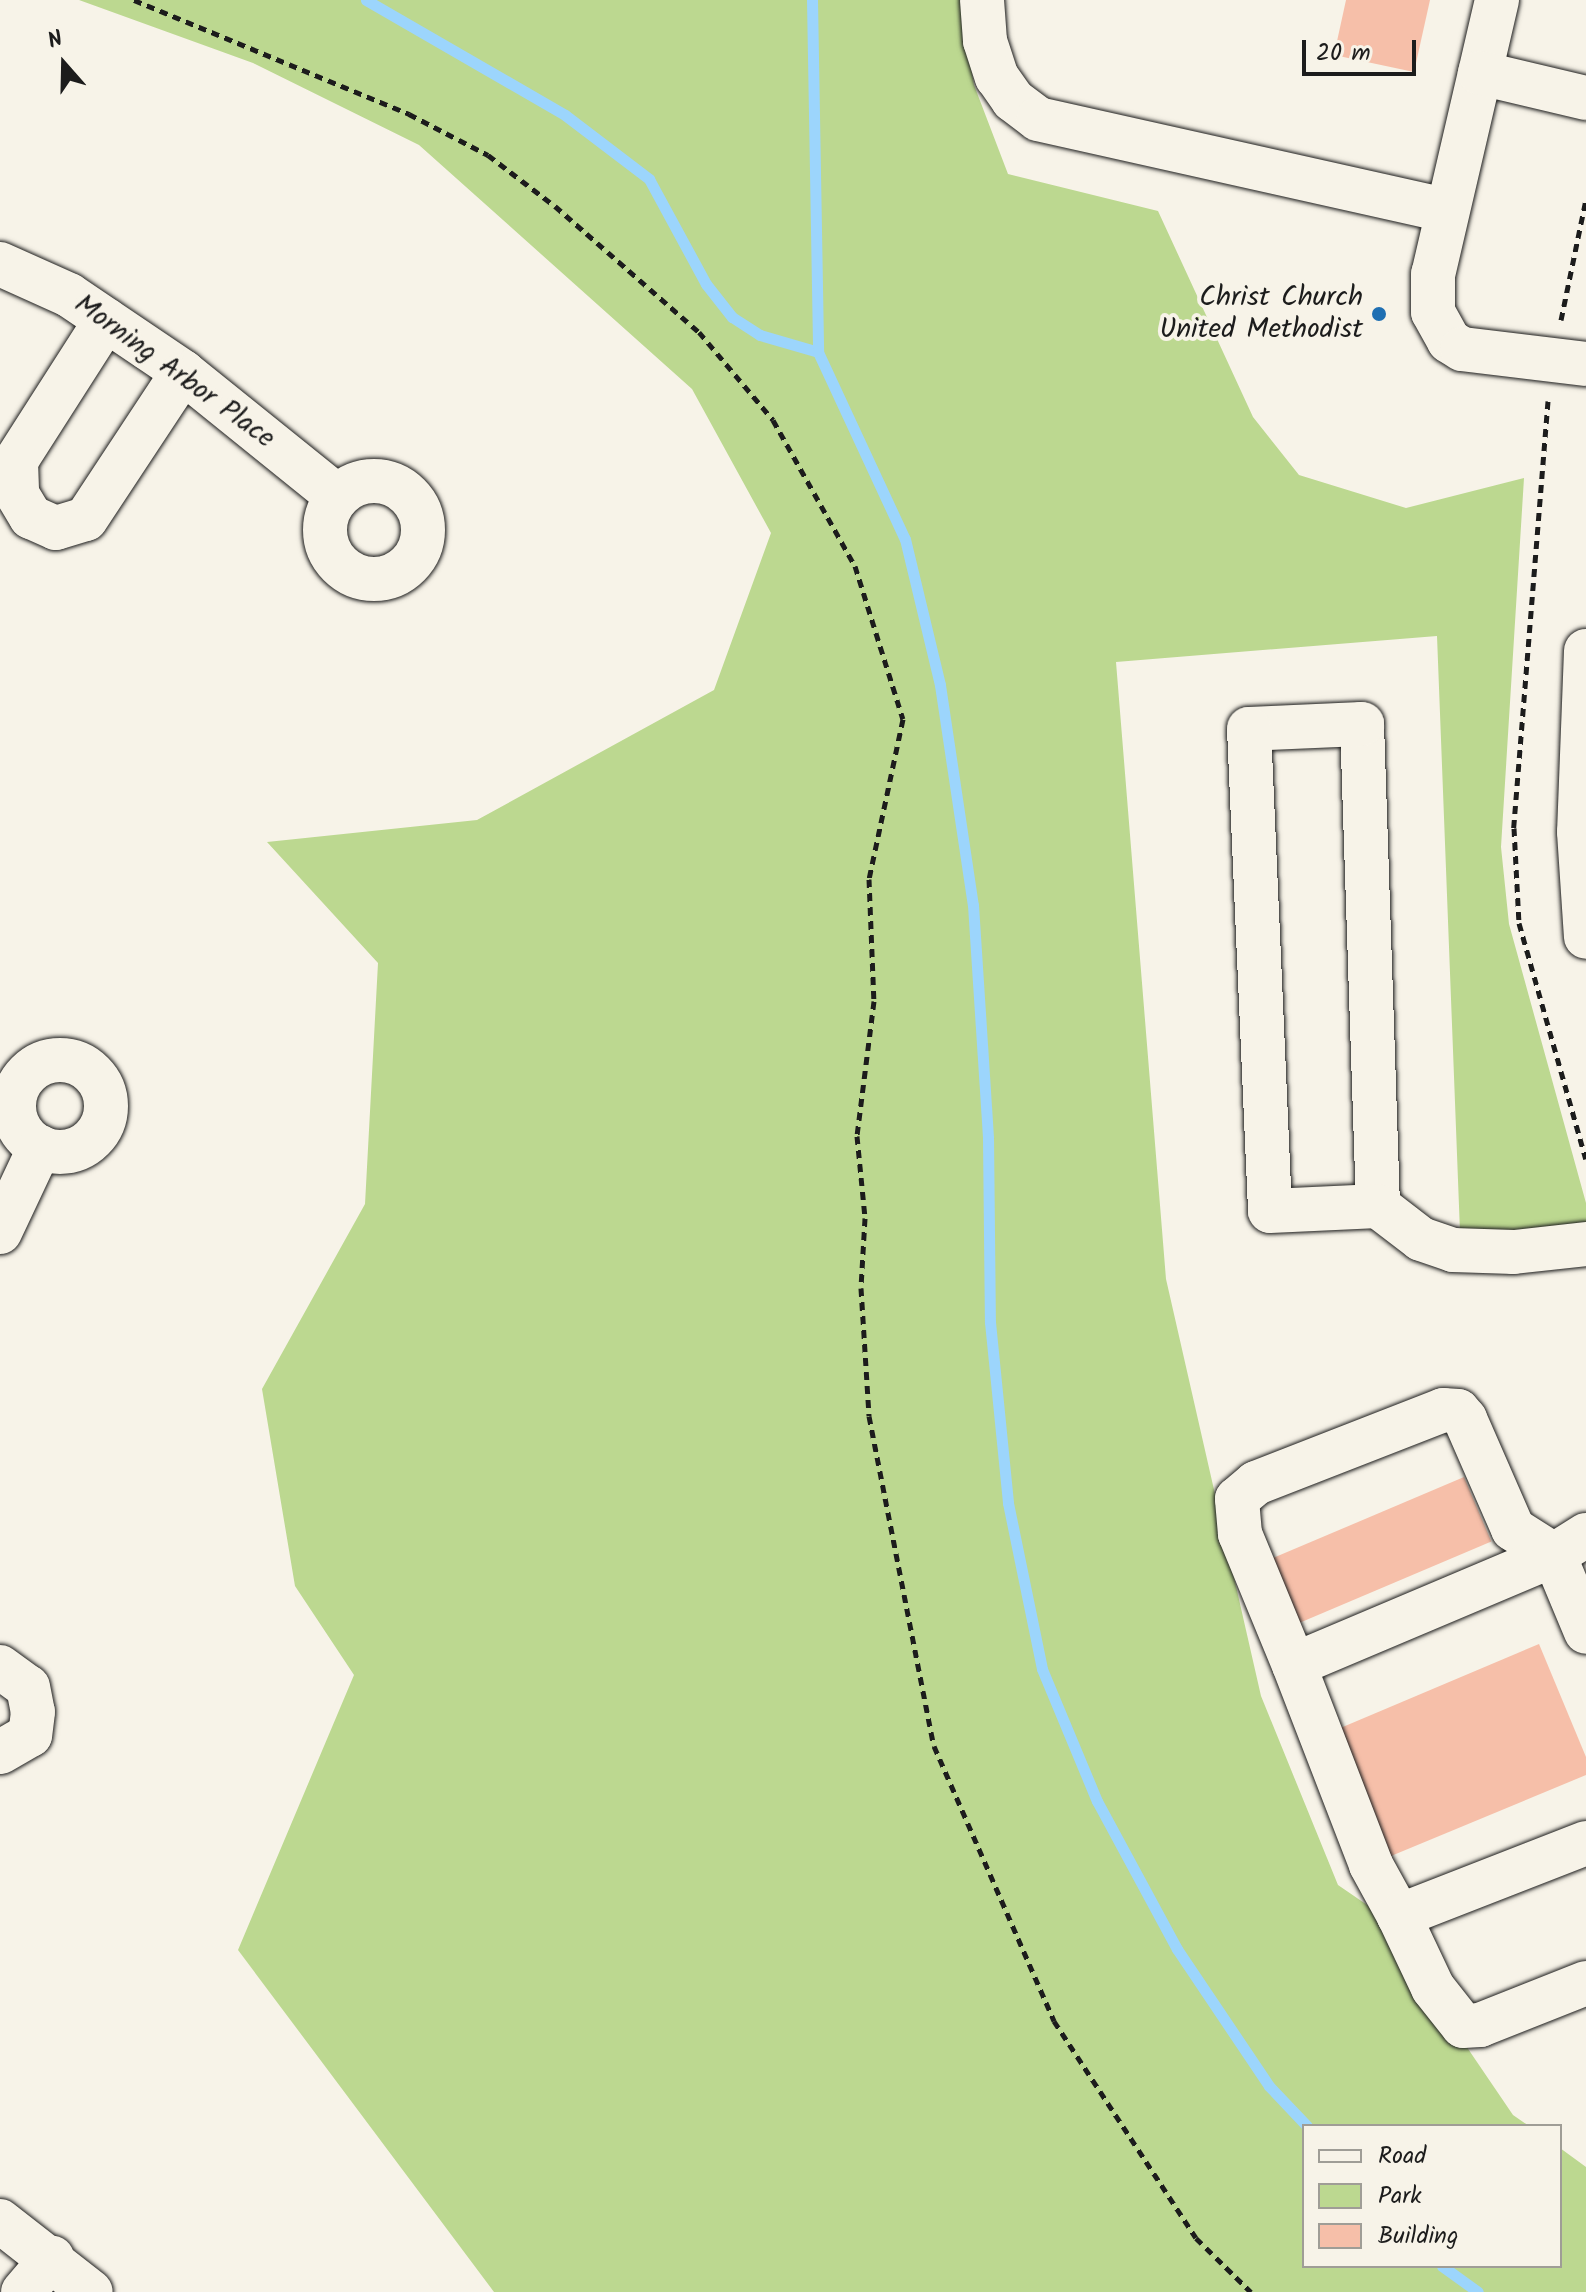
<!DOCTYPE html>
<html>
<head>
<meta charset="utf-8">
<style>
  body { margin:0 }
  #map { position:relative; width:1586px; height:2292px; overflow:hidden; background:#f7f3e8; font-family:Kalam,sans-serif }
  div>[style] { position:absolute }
  .green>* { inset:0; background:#bcd890 }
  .stream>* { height:11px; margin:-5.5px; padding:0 5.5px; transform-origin:5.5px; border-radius:5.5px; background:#9cd5fc }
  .building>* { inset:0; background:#f6bfa9; transform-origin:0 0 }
  .path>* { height:5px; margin-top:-2.5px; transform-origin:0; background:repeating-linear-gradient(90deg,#1c1c1c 0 8px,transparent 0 14px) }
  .roads { filter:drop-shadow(0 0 2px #1c1c1c) drop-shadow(0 0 2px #1c1c1c) }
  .minor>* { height:44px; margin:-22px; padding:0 22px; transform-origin:22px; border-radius:22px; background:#f7f3e8 }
  .minor>.ring { margin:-22px; padding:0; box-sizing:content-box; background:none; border:44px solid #f7f3e8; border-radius:50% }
  .dots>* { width:22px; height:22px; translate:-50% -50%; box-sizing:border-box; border:4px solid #f7f3e8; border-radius:50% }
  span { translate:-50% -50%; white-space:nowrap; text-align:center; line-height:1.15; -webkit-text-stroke:8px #f7f3e8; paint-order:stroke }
  .poi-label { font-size:28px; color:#1c1c1c }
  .right { translate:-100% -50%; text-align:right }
  .street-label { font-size:28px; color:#1c1c1c }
  .legend { position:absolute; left:1302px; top:2124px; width:260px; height:144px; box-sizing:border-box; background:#f7f3e8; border:2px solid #9f9d96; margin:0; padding:10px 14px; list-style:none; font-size:24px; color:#1c1c1c }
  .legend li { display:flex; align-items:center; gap:16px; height:40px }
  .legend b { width:40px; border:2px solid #9f9d96 }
  .north { position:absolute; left:24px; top:24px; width:80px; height:80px; -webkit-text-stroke:6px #f7f3e8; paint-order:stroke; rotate:340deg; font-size:22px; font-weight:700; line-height:32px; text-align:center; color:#1c1c1c }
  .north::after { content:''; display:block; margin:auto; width:28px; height:36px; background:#1c1c1c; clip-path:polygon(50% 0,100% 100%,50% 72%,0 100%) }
  .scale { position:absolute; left:1302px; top:40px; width:114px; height:36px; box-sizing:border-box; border:4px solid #1c1c1c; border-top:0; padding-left:10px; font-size:24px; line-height:28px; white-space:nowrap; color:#1c1c1c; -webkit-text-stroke:6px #f7f3e8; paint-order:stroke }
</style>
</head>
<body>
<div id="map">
  <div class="green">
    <div style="clip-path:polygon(79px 0,960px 0,974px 85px,1008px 174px,1158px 211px,1253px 417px,1299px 475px,1406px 508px,1524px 478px,1501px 847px,1509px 924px,1586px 1203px,1586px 1229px,1460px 1232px,1437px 636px,1116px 662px,1166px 1279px,1261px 1696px,1338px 1885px,1373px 1909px,1513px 2115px,1529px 2126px,1304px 2126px,1304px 2266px,1560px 2266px,1560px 2148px,1586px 2167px,1586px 2292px,494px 2292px,238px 1950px,354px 1675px,295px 1586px,262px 1389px,365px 1204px,378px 963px,267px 842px,477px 820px,714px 690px,771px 533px,692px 389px,419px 145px,253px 63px)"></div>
  </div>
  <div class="stream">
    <div style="left:366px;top:0;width:230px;rotate:30deg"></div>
    <div style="left:565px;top:115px;width:106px;rotate:37.3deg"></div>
    <div style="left:649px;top:179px;width:119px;rotate:61.5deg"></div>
    <div style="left:706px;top:284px;width:42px;rotate:51.8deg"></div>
    <div style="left:732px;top:317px;width:33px;rotate:33deg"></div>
    <div style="left:760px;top:335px;width:60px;rotate:16.3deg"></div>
    <div style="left:818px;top:352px;width:206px;rotate:65.1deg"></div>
    <div style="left:905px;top:539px;width:150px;rotate:76.5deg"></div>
    <div style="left:940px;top:685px;width:222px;rotate:81.5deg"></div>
    <div style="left:973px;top:905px;width:233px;rotate:86.3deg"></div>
    <div style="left:988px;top:1138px;width:184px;rotate:89.4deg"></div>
    <div style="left:990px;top:1322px;width:182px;rotate:84.3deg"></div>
    <div style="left:1008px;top:1503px;width:169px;rotate:78.4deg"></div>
    <div style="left:1042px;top:1669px;width:143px;rotate:67.4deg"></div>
    <div style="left:1097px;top:1801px;width:168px;rotate:61.6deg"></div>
    <div style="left:1177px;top:1949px;width:165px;rotate:56.1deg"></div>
    <div style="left:1269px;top:2086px;width:55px;rotate:46.5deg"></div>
    <div style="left:812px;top:0;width:352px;rotate:89deg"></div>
    <div style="left:1442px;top:2266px;width:44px;rotate:35.8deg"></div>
  </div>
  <div class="building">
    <div style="clip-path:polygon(1346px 0,1430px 0,1414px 72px,1334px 55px)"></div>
    <div style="left:1464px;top:1477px;width:70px;height:212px;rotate:67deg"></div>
    <div style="clip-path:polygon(1539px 1644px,1586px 1757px,1586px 1775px,1391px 1856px,1338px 1729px)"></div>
  </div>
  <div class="path">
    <div style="left:134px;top:0;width:298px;rotate:22.5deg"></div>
    <div style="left:409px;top:114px;width:89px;rotate:27.4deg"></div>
    <div style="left:488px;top:155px;width:84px;rotate:37.3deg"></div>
    <div style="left:555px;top:206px;width:191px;rotate:41.2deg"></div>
    <div style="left:699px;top:332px;width:115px;rotate:49.9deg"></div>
    <div style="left:773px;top:420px;width:167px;rotate:60.7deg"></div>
    <div style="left:855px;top:566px;width:160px;rotate:72.6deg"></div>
    <div style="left:903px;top:719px;width:164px;rotate:102deg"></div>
    <div style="left:869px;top:879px;width:122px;rotate:87.7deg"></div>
    <div style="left:874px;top:1001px;width:136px;rotate:97.2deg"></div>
    <div style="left:857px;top:1136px;width:82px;rotate:84.4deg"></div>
    <div style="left:865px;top:1218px;width:70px;rotate:93.3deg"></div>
    <div style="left:861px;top:1288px;width:128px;rotate:86.4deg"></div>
    <div style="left:869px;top:1416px;width:336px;rotate:78.9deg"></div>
    <div style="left:934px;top:1746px;width:300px;rotate:66.4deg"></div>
    <div style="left:1054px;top:2021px;width:259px;rotate:56.8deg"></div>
    <div style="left:1196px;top:2238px;width:77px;rotate:44.5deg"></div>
    <div style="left:1561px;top:320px;width:124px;rotate:-78.3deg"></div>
    <div style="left:1548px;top:401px;width:428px;rotate:94.6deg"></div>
    <div style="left:1514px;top:828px;width:95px;rotate:87deg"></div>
    <div style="left:1519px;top:923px;width:245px;rotate:74.2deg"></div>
  </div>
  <div class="roads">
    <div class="minor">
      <div style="left:982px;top:0;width:41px;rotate:85.8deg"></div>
      <div style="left:985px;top:41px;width:38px;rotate:72deg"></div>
      <div style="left:997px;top:77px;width:28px;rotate:55deg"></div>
      <div style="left:1013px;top:100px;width:31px;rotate:37deg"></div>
      <div style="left:1038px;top:119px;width:418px;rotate:12.6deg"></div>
      <div style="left:1497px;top:0;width:281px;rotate:103.1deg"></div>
      <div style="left:1433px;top:274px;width:38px;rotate:90deg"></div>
      <div style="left:1433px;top:312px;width:33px;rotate:61deg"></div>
      <div style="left:1449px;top:341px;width:15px;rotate:32deg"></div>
      <div style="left:1462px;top:349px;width:125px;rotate:6.9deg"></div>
      <div style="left:1480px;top:73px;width:109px;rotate:13.3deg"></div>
      <div style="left:0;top:264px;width:76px;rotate:24.2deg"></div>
      <div style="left:69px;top:295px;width:138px;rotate:34deg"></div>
      <div style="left:183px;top:372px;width:199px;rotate:38.9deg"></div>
      <div style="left:106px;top:320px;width:167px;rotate:122.6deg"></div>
      <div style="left:16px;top:461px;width:33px;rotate:88deg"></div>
      <div style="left:17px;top:494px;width:27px;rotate:59deg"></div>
      <div style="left:31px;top:517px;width:27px;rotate:24deg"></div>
      <div style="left:56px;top:528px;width:31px;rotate:-17deg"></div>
      <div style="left:86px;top:519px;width:176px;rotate:-56.6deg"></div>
      <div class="ring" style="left:325px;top:481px;width:54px;height:54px"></div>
      <div style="left:1586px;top:651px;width:181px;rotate:92.2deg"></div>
      <div style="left:1579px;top:832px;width:105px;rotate:86.2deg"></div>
      <div class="ring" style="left:14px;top:1060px;width:48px;height:48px"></div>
      <div style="left:1378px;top:1206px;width:482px;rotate:-91.9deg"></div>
      <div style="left:1362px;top:724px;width:113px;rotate:177.5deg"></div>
      <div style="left:1249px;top:729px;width:482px;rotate:87.5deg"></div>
      <div style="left:1270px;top:1211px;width:108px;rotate:-2.7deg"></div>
      <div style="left:1378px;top:1206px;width:54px;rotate:37.5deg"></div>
      <div style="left:1421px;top:1239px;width:34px;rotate:19deg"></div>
      <div style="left:1453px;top:1250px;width:61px;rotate:1.9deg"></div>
      <div style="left:1514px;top:1252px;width:72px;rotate:-6.3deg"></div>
      <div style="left:0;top:1232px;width:94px;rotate:-64.8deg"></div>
      <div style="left:1443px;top:1410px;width:15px;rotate:4deg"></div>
      <div style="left:1458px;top:1411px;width:11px;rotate:49deg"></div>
      <div style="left:1465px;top:1419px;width:120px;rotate:66.4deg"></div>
      <div style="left:1513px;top:1529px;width:49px;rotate:32.4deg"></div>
      <div style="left:1554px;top:1555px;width:282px;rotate:157.1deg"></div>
      <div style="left:1294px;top:1665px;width:142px;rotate:-112.4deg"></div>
      <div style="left:1240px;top:1534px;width:35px;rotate:-95deg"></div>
      <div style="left:1237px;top:1499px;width:25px;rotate:-40deg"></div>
      <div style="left:1256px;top:1483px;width:201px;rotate:-21.3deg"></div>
      <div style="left:1586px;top:1535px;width:38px;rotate:148deg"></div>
      <div style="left:1554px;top:1555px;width:83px;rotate:67.4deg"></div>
      <div style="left:1294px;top:1665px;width:214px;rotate:68.9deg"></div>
      <div style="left:1371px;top:1865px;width:58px;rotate:61.2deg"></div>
      <div style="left:0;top:1667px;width:34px;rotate:36deg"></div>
      <div style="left:28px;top:1687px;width:25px;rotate:79deg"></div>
      <div style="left:33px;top:1712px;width:23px;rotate:97deg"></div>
      <div style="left:30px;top:1735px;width:34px;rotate:150deg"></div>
      <div style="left:1586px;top:1843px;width:201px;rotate:158.7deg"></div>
      <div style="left:1399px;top:1916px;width:80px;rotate:64.7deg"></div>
      <div style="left:1433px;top:1988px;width:48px;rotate:51.7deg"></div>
      <div style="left:1463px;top:2026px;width:17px;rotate:-3deg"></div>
      <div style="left:1480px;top:2025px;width:114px;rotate:-21.6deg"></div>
      <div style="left:0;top:2221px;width:115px;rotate:38deg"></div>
      <div style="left:23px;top:2292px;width:45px;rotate:-49.5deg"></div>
    </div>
  </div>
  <div class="dots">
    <div style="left:1379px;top:314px;background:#1f6fb2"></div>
  </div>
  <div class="poi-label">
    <span class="right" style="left:1363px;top:314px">Christ Church<br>United Methodist</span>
  </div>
  <div class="street-label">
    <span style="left:174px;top:372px;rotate:36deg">Morning Arbor Place</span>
  </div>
  <ul class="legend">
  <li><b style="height:10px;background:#f7f3e8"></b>Road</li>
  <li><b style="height:22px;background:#bcd890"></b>Park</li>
  <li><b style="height:22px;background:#f6bfa9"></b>Building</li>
  </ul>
  <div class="north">N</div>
  <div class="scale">20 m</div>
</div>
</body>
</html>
